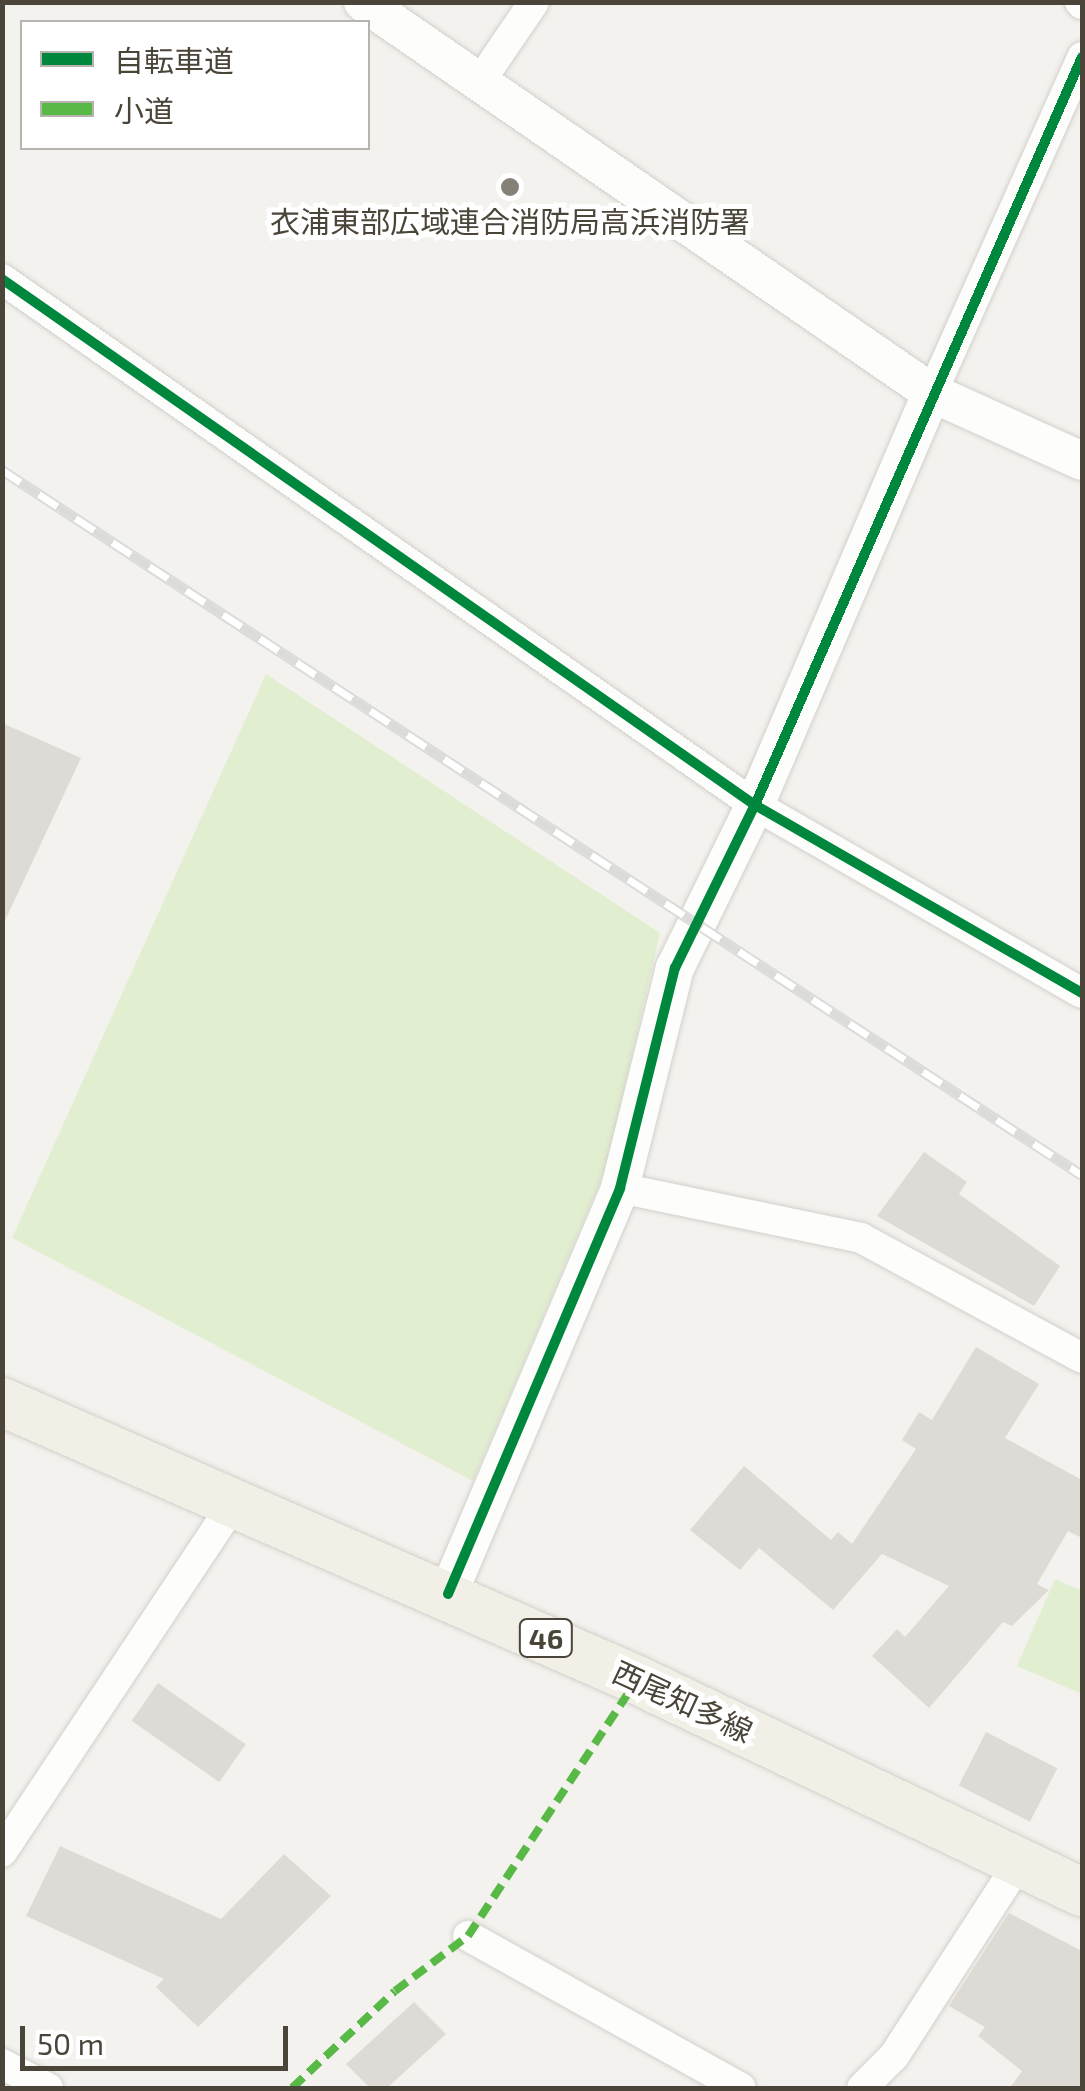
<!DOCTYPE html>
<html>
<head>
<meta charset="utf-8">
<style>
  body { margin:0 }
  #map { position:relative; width:1085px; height:2091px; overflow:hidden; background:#f4f2ee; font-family:"Exo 2","Noto Sans JP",sans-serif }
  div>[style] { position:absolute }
  .green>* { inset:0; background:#e1eecf }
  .building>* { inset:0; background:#dedbd6; transform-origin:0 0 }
  .roads { filter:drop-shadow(0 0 2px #d2d0cb) drop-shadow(0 0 2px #d2d0cb) }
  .minor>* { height:30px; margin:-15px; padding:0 15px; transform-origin:15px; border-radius:15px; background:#fdfdfc }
  .tertiary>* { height:38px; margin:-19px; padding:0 19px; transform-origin:19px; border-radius:19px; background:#fdfdfc }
  .primary>* { height:48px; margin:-24px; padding:0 24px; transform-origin:24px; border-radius:24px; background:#f2efe6 }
  .rail>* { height:11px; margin-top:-5.5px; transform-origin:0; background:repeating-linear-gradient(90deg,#fff 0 22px,#dbdbda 0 44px); box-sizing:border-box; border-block:2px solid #dbdbda }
  .quiet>* { height:8px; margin-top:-4px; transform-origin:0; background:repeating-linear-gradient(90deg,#58b947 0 15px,transparent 0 23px) }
  .cycleway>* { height:10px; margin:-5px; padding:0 5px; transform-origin:5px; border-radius:5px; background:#00873e }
  .dots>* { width:28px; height:28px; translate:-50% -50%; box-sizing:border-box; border:5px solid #fff; border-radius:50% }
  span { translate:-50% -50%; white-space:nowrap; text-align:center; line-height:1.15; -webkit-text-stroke:10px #fff; paint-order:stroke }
  .shield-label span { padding:2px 8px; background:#fff; border:2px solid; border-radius:8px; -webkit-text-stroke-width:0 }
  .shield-label { font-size:28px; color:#4b4439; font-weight:700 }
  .poi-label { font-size:30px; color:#4b4439 }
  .street-label { font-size:30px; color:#4b4439 }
  .frame { position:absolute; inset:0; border:5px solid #4b4439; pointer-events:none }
  .legend { position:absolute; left:20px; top:20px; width:350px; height:130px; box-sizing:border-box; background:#fff; border:2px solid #b7b4b0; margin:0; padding:12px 18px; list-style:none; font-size:30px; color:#4b4439 }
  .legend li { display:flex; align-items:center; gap:20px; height:50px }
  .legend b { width:50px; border:2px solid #b7b4b0 }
  .scale { position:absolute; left:20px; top:2026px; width:268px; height:45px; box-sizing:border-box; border:5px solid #4b4439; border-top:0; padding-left:12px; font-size:30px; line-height:35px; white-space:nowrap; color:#4b4439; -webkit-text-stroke:8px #fff; paint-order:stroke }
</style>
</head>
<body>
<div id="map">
  <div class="green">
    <div style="clip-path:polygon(266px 674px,660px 933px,606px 1168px,473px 1481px,12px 1238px)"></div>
    <div style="clip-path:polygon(1055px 1579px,1082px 1591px,1082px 1694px,1017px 1666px)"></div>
  </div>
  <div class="building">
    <div style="clip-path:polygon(2px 723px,81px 758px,2px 927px)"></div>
    <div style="clip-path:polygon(924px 1152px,967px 1182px,959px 1194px,1060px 1266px,1034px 1306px,877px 1216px)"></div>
    <div style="clip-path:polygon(976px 1347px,1039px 1384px,1005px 1438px,1082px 1480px,1082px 1538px,1068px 1531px,1037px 1584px,1049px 1590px,1012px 1626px,1003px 1622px,929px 1708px,872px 1656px,897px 1629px,905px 1637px,949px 1586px,882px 1554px,833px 1610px,759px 1548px,740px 1570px,690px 1530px,744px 1466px,831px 1540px,838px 1532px,852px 1544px,916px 1449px,902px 1440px,919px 1412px,932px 1420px)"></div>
    <div style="left:158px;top:1683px;width:107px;height:46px;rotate:35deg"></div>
    <div style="left:986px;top:1732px;width:80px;height:60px;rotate:27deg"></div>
    <div style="clip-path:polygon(60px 1846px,221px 1919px,284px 1854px,331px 1896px,198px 2027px,156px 1987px,164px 1979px,26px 1916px)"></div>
    <div style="clip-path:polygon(1009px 1913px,1082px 1951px,1082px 2088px,1010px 2088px,1022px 2071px,978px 2036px,985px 2027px,949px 2006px)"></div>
    <div style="clip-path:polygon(414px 2002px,446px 2034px,387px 2088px,370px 2088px,346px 2064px)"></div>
  </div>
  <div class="roads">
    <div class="minor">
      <div style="left:1080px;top:2px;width:3px;rotate:45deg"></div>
      <div style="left:479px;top:83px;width:98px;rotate:-55.8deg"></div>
      <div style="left:2px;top:279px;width:919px;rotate:34.94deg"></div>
      <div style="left:755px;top:805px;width:377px;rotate:29.9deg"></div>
      <div style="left:932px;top:393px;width:368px;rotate:-65.9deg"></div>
      <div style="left:620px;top:1188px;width:246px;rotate:11.7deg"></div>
      <div style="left:861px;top:1238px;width:251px;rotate:28.5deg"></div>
      <div style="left:2px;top:1852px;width:421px;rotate:-56.4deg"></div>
      <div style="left:468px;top:1936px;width:312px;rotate:29.1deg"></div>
      <div style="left:2px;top:2064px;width:52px;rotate:27.6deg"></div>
      <div style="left:862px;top:2088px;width:45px;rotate:-45deg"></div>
      <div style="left:894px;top:2056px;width:232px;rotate:-57.1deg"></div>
    </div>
    <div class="tertiary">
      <div style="left:363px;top:2px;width:690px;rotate:34.5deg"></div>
      <div style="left:932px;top:393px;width:165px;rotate:24.4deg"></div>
      <div style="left:448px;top:1594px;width:441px;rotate:-67deg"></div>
      <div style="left:620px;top:1188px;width:227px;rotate:-76deg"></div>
      <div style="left:675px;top:968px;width:182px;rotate:-63.9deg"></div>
      <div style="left:755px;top:805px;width:448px;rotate:-66.8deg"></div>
    </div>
    <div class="primary">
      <div style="left:2px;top:1402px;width:693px;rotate:23.64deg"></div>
      <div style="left:637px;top:1680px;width:493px;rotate:25.5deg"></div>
    </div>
  </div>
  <div class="rail">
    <div style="left:2px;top:470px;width:1290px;rotate:33.14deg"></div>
  </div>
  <div class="quiet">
    <div style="left:292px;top:2088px;width:141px;rotate:-43.3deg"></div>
    <div style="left:395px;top:1991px;width:91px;rotate:-37deg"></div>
    <div style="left:468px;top:1936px;width:307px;rotate:-56.6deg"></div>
  </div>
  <div class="cycleway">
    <div style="left:2px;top:279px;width:919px;rotate:34.94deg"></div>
    <div style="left:755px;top:805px;width:377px;rotate:29.9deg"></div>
    <div style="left:448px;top:1594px;width:441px;rotate:-67deg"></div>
    <div style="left:620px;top:1188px;width:227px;rotate:-76deg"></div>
    <div style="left:675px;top:968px;width:182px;rotate:-63.9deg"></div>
    <div style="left:755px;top:805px;width:816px;rotate:-66.39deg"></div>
  </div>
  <div class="dots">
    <div style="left:510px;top:187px;background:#868178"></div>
  </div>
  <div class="shield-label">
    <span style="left:546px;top:1638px">46</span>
  </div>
  <div class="poi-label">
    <span style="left:510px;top:221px">衣浦東部広域連合消防局高浜消防署</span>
  </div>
  <div class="street-label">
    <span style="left:683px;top:1701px;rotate:25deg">西尾知多線</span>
  </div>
  <div class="frame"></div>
  <ul class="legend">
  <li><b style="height:12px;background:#00873e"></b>自転車道</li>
  <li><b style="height:12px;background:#58b947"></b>小道</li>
  </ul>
  <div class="scale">50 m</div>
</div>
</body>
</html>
